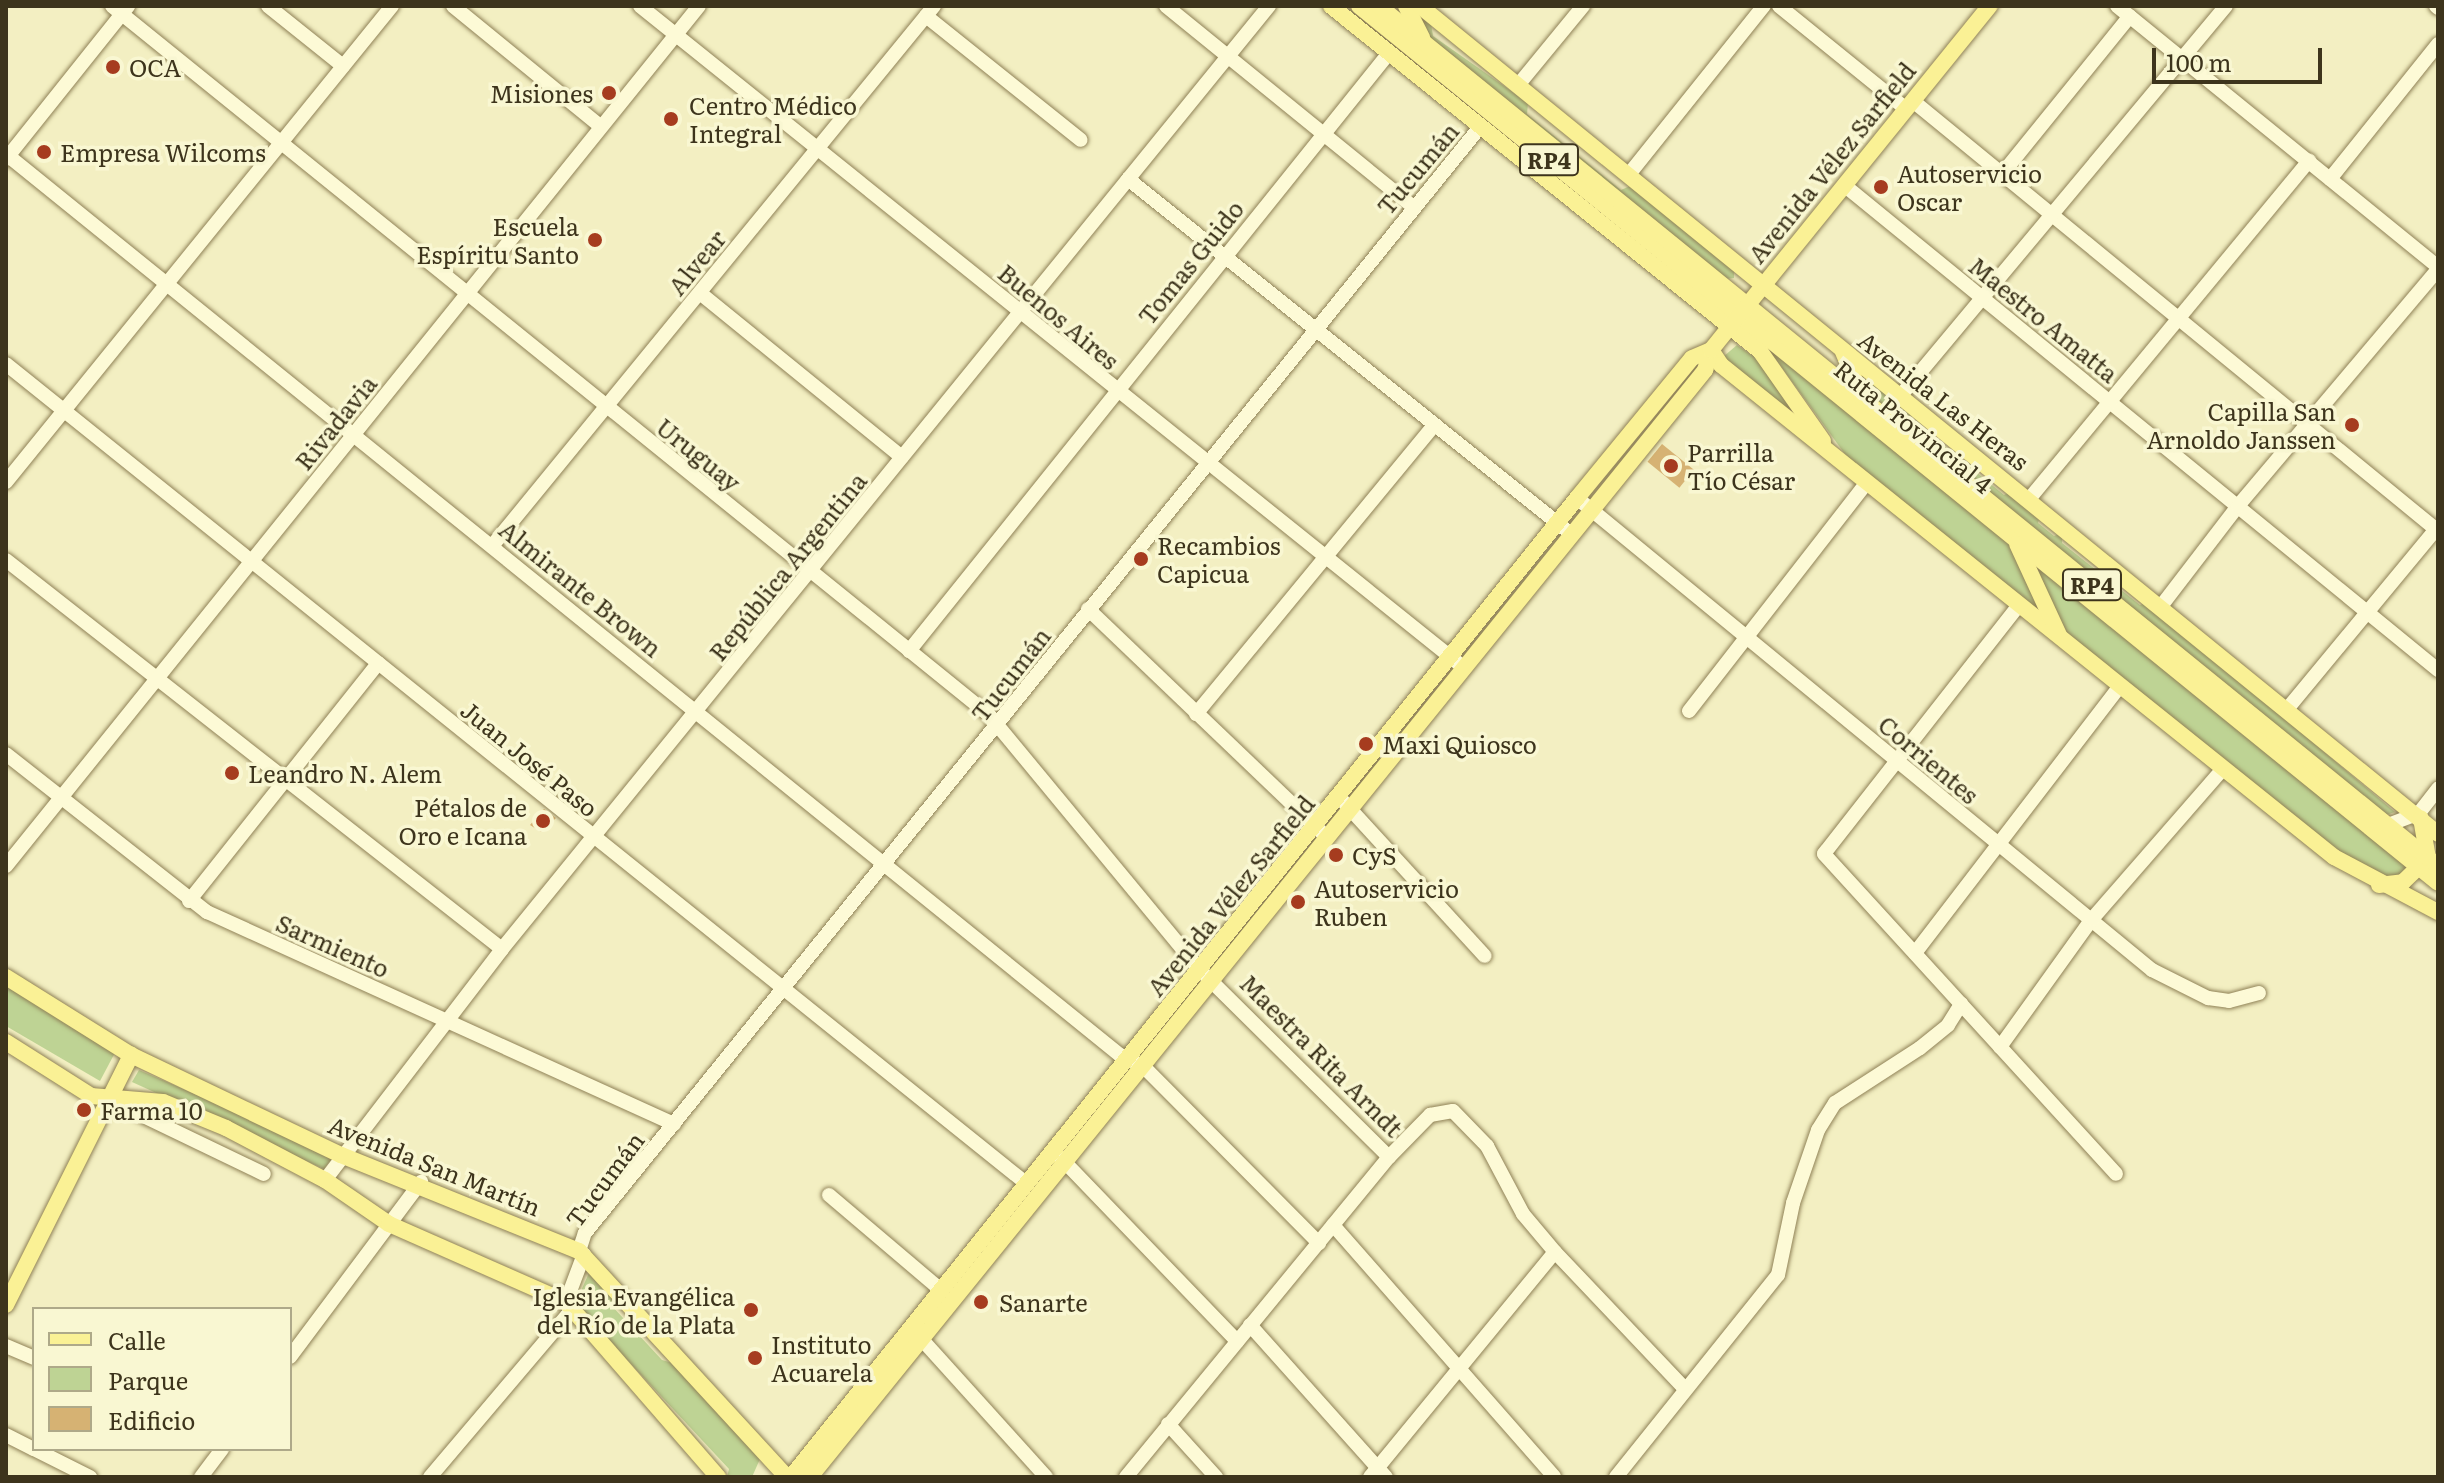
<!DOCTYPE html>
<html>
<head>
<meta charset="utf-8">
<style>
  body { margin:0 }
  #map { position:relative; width:2444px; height:1483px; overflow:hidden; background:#f3efc2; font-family:Literata,serif }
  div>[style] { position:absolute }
  .green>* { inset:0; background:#bed394 }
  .building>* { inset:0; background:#d6b273; transform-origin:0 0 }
  .roads { filter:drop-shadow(0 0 2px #8f8156) drop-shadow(0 0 2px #8f8156) }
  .minor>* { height:14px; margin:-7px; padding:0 7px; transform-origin:7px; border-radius:7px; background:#fdfad6 }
  .major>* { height:16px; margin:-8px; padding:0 8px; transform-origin:8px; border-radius:8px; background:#faf195 }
  .dots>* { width:22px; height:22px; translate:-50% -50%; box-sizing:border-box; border:4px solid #f9f7d2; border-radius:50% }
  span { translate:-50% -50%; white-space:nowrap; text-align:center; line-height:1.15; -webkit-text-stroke:7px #f9f7d2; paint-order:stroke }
  .shield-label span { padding:2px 6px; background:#f9f7d2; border:2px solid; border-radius:6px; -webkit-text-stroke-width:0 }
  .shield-label { font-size:22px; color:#3d341c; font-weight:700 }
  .poi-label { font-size:24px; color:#3d341c }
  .left { translate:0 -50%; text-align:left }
  .right { translate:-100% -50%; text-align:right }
  .street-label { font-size:24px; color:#3d341c }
  .frame { position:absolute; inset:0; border:8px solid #3d341c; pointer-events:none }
  .legend { position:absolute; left:32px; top:1307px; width:260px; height:144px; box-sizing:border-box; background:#f9f7d2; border:2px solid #aea989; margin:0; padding:10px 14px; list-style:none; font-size:24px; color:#3d341c }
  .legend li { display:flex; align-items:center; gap:16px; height:40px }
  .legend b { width:40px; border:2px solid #aea989 }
  .scale { position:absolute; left:2152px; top:48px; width:170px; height:36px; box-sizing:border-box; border:4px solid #3d341c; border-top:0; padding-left:10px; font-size:24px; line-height:28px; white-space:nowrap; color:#3d341c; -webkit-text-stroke:6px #f9f7d2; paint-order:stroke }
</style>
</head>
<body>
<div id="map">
  <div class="green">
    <div style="clip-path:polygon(1419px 15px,1431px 24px,1433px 36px,1528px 103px,1527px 114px,1621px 190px,1630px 186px,1734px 268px,1734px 278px,1725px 279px,1428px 40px)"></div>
    <div style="clip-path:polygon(1764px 343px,2009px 538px,2045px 617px,1850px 461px)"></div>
    <div style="clip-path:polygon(1737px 345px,1756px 358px,1802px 421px,1723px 357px)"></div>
    <div style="clip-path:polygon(1856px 364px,1911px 409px,1910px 418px,1967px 465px,1973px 459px,1971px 468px,2004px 495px,2012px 491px,2040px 515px,2038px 523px,2054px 536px,2062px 533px,2062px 543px,2140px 605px,2147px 602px,2395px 812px,2386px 815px,1868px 398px)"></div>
    <div style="clip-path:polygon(2033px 562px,2412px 867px,2393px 878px,2351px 863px,2067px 636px)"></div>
    <div style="clip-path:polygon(6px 983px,118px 1047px,100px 1081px,6px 1026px)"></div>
    <div style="clip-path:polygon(139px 1070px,335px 1154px,324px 1169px,132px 1082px)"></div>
    <div style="clip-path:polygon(589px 1273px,613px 1294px,611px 1305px,662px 1360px,679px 1365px,760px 1459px,752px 1477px,727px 1477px,729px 1469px,575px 1304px)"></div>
  </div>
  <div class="building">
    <div style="left:1662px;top:444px;width:41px;height:23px;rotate:39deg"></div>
    <div style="clip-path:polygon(544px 809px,556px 818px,541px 832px,530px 825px)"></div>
  </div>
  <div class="roads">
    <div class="minor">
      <div style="left:112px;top:6px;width:1128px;rotate:38.95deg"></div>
      <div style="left:989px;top:715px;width:331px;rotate:50.4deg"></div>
      <div style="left:1200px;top:970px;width:266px;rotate:44.7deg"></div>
      <div style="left:1389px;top:1157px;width:59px;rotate:-45.7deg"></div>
      <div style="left:1430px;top:1115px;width:23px;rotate:-10deg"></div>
      <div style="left:1453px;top:1111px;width:49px;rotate:45.8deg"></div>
      <div style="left:1487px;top:1146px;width:77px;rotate:62.1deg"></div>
      <div style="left:1523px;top:1214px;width:50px;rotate:49.9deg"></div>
      <div style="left:1555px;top:1252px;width:187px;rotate:46.5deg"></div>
      <div style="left:268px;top:6px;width:96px;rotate:38.7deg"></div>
      <div style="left:453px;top:6px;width:190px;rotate:39.2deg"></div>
      <div style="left:640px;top:6px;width:1056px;rotate:38.77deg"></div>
      <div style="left:1166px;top:6px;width:317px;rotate:39.1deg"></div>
      <div style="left:1779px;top:6px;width:164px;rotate:39deg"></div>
      <div style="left:2117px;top:6px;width:414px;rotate:39.1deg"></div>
      <div style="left:2436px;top:6px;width:3px;rotate:45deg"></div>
      <div style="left:926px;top:16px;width:198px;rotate:38.7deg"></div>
      <div style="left:1519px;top:84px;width:101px;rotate:-50.6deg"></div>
      <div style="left:1913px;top:101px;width:679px;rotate:39.32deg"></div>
      <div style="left:6px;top:154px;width:1433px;rotate:38.97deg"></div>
      <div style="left:1120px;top:1055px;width:25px;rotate:26deg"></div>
      <div style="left:1143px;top:1066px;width:250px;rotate:45.2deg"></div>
      <div style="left:6px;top:159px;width:196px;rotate:-51.4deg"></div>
      <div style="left:1630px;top:173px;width:214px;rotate:-51.3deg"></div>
      <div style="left:2002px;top:174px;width:203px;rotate:-51deg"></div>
      <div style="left:1128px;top:179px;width:566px;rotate:38.69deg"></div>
      <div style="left:2330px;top:179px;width:173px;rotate:-51.3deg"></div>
      <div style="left:1844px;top:185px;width:767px;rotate:39.23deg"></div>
      <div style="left:700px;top:293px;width:260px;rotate:39.1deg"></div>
      <div style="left:6px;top:364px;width:1310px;rotate:38.77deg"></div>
      <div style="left:1902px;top:394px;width:505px;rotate:-50.14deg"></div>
      <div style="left:6px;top:482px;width:613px;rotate:-50.96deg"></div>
      <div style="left:1577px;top:498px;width:744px;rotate:39.38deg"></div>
      <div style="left:2152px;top:970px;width:63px;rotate:26.6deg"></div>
      <div style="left:2208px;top:998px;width:21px;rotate:8deg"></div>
      <div style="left:2229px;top:1001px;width:31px;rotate:-15deg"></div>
      <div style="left:2030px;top:498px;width:438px;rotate:-50.4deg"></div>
      <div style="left:492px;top:546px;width:698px;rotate:-50.7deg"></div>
      <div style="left:6px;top:560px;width:630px;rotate:38.11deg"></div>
      <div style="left:2019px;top:605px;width:316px;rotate:128.1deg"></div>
      <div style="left:1824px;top:854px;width:433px;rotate:47.6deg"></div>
      <div style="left:2162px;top:605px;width:125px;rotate:-52.5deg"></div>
      <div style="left:2238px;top:506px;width:310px;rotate:-49.8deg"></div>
      <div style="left:1088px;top:609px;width:330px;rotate:43.7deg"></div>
      <div style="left:909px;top:651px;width:767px;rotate:-51.25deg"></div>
      <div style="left:2288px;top:708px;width:235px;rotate:-50.4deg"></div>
      <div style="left:1689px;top:711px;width:290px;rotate:-52.1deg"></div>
      <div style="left:1196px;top:714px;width:371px;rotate:-50.5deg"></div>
      <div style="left:6px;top:754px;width:256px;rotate:38.2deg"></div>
      <div style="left:207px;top:912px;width:513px;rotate:24.42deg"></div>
      <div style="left:1340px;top:798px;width:214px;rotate:47.5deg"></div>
      <div style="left:2388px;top:825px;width:33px;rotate:-21deg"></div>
      <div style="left:2419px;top:813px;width:31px;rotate:-52deg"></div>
      <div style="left:6px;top:866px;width:1104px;rotate:-51.14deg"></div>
      <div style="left:189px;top:901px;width:304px;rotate:-51.5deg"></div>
      <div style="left:1915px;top:953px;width:337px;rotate:-52.5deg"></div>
      <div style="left:2000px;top:1047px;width:158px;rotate:-54.3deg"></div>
      <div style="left:2092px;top:919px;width:198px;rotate:-48.9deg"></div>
      <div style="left:106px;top:1098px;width:175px;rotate:25.7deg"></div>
      <div style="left:1057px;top:1154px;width:260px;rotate:46.1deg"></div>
      <div style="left:325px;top:1180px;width:291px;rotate:-52.5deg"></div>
      <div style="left:502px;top:949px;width:1216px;rotate:-50.88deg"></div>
      <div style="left:829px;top:1195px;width:145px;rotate:40.3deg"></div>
      <div style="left:1333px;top:1225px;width:335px;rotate:48.7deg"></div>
      <div style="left:579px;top:1251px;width:19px;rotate:-72deg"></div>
      <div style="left:585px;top:1233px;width:1423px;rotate:-51.02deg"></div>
      <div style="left:566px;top:1302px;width:51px;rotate:-69.4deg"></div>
      <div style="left:1250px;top:1325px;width:204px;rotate:48.2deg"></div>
      <div style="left:916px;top:1333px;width:194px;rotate:47.9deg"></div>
      <div style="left:6px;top:1346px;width:30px;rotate:23deg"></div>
      <div style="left:290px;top:1357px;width:219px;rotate:-53.2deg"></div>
      <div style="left:1168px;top:1424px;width:72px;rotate:47.8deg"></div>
      <div style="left:6px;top:1435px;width:31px;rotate:27deg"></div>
      <div style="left:34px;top:1449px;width:63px;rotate:26.6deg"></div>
      <div style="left:201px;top:1477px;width:35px;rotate:-53deg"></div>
      <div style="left:430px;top:1477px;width:216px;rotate:-49.7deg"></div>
      <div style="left:1126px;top:1477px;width:414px;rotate:-50.6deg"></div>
      <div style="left:1370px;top:1477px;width:291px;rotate:-50.6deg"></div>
      <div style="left:1616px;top:1477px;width:259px;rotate:-51.3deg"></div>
      <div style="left:1778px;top:1275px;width:74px;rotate:-78.2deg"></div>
      <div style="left:1793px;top:1203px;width:77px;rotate:-71.1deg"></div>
      <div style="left:1818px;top:1130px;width:32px;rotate:-58deg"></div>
      <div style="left:1835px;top:1103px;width:101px;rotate:-32.9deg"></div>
      <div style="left:1920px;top:1048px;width:36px;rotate:-39deg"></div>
      <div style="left:1948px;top:1025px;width:25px;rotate:-58deg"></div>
    </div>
    <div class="major">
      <div style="left:1331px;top:6px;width:551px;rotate:38.81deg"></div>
      <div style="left:1760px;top:351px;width:110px;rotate:55deg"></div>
      <div style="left:1359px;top:6px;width:1390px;rotate:39.1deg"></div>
      <div style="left:1379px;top:6px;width:1364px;rotate:39.08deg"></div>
      <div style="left:1406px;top:6px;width:36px;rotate:63deg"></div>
      <div style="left:1420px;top:6px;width:1312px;rotate:39.12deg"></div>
      <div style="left:1711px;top:350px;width:18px;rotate:56deg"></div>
      <div style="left:1721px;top:365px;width:786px;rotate:38.75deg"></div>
      <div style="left:2334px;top:857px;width:118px;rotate:27.9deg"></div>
      <div style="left:1843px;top:352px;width:49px;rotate:67.1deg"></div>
      <div style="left:2017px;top:544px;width:100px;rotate:65.2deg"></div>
      <div style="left:2379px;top:885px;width:24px;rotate:-7deg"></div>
      <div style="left:2403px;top:882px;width:35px;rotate:-44deg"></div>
      <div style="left:2428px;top:858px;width:40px;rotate:-100deg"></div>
      <div style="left:6px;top:977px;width:147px;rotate:32deg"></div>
      <div style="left:131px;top:1055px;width:233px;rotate:25.5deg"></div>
      <div style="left:341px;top:1155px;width:257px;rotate:22deg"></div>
      <div style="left:579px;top:1251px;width:304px;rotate:47.4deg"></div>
      <div style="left:6px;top:1042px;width:101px;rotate:32.4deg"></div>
      <div style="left:91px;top:1096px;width:72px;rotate:4.8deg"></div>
      <div style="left:163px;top:1102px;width:68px;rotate:22.4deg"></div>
      <div style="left:226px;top:1128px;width:112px;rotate:27.7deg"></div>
      <div style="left:325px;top:1180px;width:78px;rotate:34.5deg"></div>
      <div style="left:389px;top:1224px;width:193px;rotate:23.8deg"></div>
      <div style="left:566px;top:1302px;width:232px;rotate:49deg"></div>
      <div style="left:6px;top:1305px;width:280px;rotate:-63.4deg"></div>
      <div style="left:791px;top:1477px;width:1255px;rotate:-51.24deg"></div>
      <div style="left:1577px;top:498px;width:181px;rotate:-50.6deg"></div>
      <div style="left:1692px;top:358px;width:21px;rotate:-23deg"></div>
      <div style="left:810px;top:1477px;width:1424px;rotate:-51.04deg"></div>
      <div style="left:1705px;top:370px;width:21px;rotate:-73deg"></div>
      <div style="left:1711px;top:350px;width:443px;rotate:-51deg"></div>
    </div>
  </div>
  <div class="dots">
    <div style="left:113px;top:67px;background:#a63c1f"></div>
    <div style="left:609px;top:93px;background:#a63c1f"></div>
    <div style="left:671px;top:119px;background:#a63c1f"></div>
    <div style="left:44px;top:152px;background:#a63c1f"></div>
    <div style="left:1881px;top:187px;background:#a63c1f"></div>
    <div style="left:595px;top:240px;background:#a63c1f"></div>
    <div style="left:2352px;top:425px;background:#a63c1f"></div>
    <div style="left:1671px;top:466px;background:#a63c1f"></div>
    <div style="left:1141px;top:559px;background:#a63c1f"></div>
    <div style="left:1366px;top:744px;background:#a63c1f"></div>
    <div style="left:232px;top:773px;background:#a63c1f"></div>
    <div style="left:543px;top:821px;background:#a63c1f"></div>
    <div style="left:1336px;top:855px;background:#a63c1f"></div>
    <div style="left:1298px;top:902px;background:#a63c1f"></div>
    <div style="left:84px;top:1110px;background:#a63c1f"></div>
    <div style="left:981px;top:1302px;background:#a63c1f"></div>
    <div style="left:751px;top:1310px;background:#a63c1f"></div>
    <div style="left:755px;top:1358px;background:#a63c1f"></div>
  </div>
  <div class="shield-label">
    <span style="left:1549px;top:160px">RP4</span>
    <span style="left:2092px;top:585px">RP4</span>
  </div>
  <div class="poi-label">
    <span class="left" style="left:129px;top:67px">OCA</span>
    <span class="right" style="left:593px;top:93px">Misiones</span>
    <span class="left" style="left:689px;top:119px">Centro Médico<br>Integral</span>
    <span class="left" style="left:60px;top:152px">Empresa Wilcoms</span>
    <span class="left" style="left:1897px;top:187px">Autoservicio<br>Oscar</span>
    <span class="right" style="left:579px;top:240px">Escuela<br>Espíritu Santo</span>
    <span class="right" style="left:2336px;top:425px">Capilla San<br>Arnoldo Janssen</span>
    <span class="left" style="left:1687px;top:466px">Parrilla<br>Tío César</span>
    <span class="left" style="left:1157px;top:559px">Recambios<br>Capicua</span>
    <span class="left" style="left:1382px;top:744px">Maxi Quiosco</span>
    <span class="left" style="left:248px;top:773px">Leandro N. Alem</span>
    <span class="right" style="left:527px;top:821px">Pétalos de<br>Oro e Icana</span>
    <span class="left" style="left:1352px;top:855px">CyS</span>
    <span class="left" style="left:1314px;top:902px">Autoservicio<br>Ruben</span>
    <span class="left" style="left:100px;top:1110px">Farma 10</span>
    <span class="right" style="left:735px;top:1310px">Iglesia Evangélica<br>del Río de la Plata</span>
    <span class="left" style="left:999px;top:1302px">Sanarte</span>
    <span class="left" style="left:771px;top:1358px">Instituto<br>Acuarela</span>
  </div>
  <div class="street-label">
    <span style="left:1831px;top:162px;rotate:-51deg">Avenida Vélez Sarfield</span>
    <span style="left:1417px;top:168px;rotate:-50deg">Tucumán</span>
    <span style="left:696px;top:262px;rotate:-51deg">Alvear</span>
    <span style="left:1190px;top:262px;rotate:-51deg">Tomas Guido</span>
    <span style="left:1059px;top:316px;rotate:40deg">Buenos Aires</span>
    <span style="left:2044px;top:319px;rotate:39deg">Maestro Amatta</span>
    <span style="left:1944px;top:400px;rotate:38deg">Avenida Las Heras</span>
    <span style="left:335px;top:422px;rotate:-51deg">Rivadavia</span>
    <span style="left:1914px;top:426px;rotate:39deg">Ruta Provincial 4</span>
    <span style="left:699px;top:454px;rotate:39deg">Uruguay</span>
    <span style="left:787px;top:566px;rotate:-51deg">República Argentina</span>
    <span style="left:581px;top:588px;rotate:39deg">Almirante Brown</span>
    <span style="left:1010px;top:674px;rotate:-52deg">Tucumán</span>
    <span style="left:530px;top:758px;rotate:39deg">Juan José Paso</span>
    <span style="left:1929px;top:759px;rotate:40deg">Corrientes</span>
    <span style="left:1230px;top:895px;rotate:-51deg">Avenida Vélez Sarfield</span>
    <span style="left:333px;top:945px;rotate:24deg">Sarmiento</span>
    <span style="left:1322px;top:1055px;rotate:45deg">Maestra Rita Arndt</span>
    <span style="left:435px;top:1165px;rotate:22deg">Avenida San Martín</span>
    <span style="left:604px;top:1179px;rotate:-53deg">Tucumán</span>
  </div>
  <div class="frame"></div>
  <ul class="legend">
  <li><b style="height:10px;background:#faf195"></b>Calle</li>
  <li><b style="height:22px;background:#bed394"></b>Parque</li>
  <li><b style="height:22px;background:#d6b273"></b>Edificio</li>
  </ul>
  <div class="scale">100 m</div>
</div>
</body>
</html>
